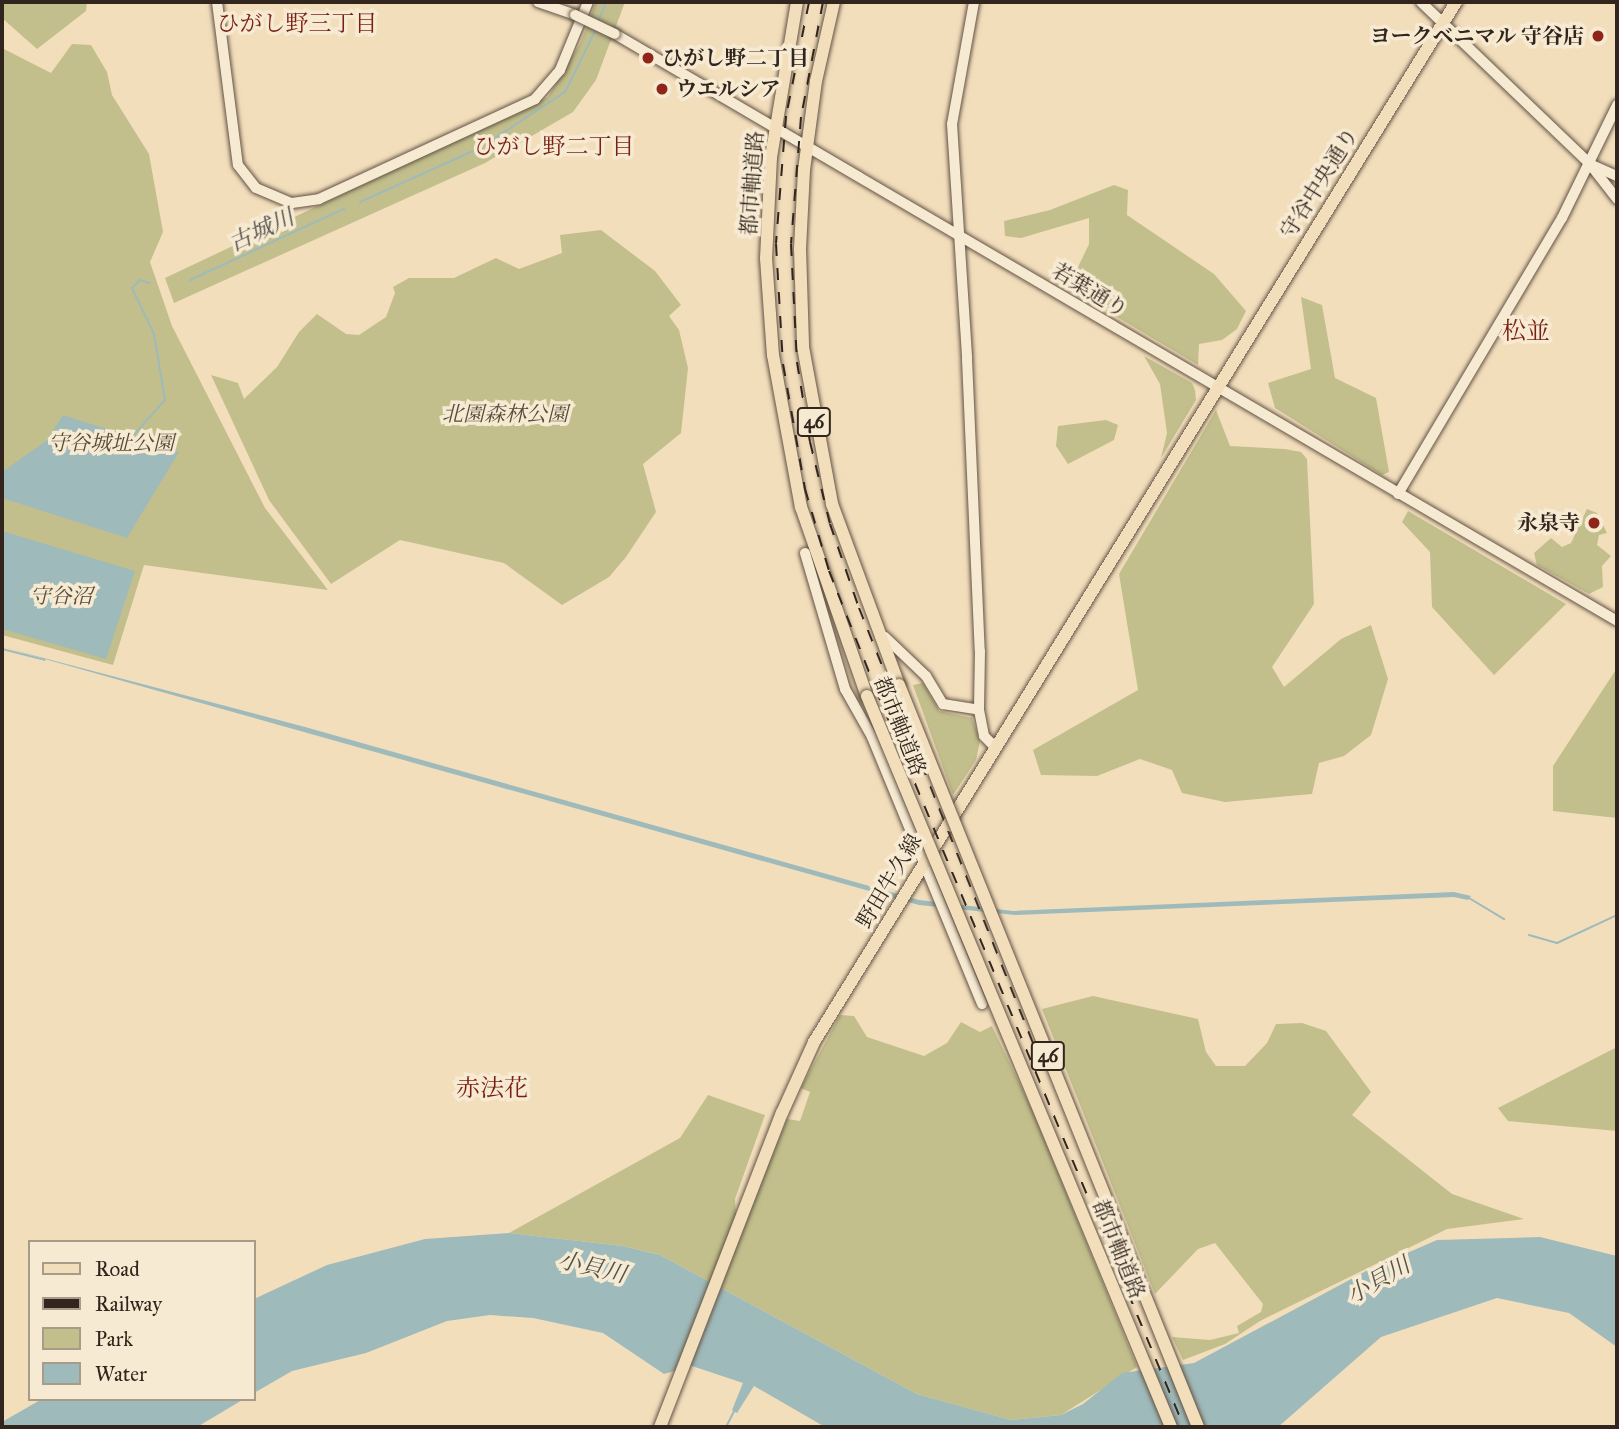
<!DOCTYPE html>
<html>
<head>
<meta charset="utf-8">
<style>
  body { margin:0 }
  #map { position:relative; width:1619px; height:1429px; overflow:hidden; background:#f3debc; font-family:"IM FELL Great Primer","Noto Serif JP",serif }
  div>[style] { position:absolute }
  .green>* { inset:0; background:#c2bf8c }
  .water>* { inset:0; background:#9fbaba }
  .stream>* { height:2px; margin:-1px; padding:0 1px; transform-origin:1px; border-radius:1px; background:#9fbaba }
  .roads { filter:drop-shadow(0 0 2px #625345) drop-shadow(0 0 2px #625345) }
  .minor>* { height:10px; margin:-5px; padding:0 5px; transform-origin:5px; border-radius:5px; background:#f7ead3 }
  .major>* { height:12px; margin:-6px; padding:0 6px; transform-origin:6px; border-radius:6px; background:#f3debc }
  .rail>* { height:2px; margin-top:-1px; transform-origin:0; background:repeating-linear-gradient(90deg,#31251d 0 12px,transparent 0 24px) }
  .bridges { filter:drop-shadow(0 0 2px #625345) drop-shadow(0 0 2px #625345) }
  .minor-bridge>* { height:10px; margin:-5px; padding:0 5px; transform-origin:5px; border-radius:5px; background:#f7ead3 }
  .major-bridge>* { height:12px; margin:-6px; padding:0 6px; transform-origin:6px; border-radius:6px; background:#f3debc }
  .dots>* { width:19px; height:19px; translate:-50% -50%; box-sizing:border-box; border:4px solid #f7ead3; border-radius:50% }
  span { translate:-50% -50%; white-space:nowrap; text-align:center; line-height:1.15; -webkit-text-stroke:7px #f7ead3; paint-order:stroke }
  .shield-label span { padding:2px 5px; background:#f7ead3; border:2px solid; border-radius:5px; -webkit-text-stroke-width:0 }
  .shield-label { font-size:19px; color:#31251d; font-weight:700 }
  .poi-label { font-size:21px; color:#31251d; font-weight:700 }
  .right { translate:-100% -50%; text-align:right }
  .left { translate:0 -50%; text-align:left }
  .street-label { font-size:21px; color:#31251d }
  .park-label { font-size:21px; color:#554c39; font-style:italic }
  .neighbourhood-label { font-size:23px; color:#7a1f14 }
  .water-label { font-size:23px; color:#52524c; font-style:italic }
  .quarter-label { font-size:24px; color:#7a1f14 }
  .frame { position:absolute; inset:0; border:4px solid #31251d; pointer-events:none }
  .legend { position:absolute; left:28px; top:1240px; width:228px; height:161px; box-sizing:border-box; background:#f7ead3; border:2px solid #a89b8a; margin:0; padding:9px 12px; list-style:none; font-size:21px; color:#31251d }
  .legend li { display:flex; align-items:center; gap:14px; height:35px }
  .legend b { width:35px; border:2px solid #a89b8a }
</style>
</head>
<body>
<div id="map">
  <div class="green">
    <div style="clip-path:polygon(2px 2px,87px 2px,86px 11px,37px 49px,2px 18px)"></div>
    <div style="clip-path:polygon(596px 2px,625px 2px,596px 80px,573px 112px,485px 163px,174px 303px,165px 278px,548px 97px,581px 42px)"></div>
    <div style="clip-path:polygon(72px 44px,91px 45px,107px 72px,112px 95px,149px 154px,163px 232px,150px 262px,172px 326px,265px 508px,328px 590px,144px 565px,113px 665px,2px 635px,2px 48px,51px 73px)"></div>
    <div style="clip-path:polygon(1114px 185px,1128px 190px,1127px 215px,1214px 274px,1246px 311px,1237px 329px,1222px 340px,1199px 344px,1198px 365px,1068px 288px,1089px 244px,1089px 218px,1021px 238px,1005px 236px,1004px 221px,1050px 210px)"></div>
    <div style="clip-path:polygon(601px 230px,655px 271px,681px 305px,669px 316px,679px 330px,688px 368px,681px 433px,643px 464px,656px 512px,626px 557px,609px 577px,562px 605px,504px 563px,400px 540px,331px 584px,269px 500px,211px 375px,238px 383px,244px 399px,277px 367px,299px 332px,317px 314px,346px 334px,359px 335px,386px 317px,395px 293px,393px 287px,409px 278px,454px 278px,496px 258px,519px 269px,562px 253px,560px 235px)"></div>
    <div style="clip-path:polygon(1301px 297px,1322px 305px,1335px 378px,1376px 398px,1389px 472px,1382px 475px,1275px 408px,1268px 383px,1311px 369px)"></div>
    <div style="clip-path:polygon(1144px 356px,1192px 383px,1195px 390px,1196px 400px,1161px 458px,1167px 433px,1160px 384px)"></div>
    <div style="clip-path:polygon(1216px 410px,1230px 446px,1285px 449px,1301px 452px,1307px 459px,1314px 604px,1272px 667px,1284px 687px,1341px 639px,1371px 625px,1388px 679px,1371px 735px,1344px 756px,1319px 763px,1312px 794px,1225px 802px,1182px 793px,1172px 770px,1140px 759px,1097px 776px,1041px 775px,1033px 750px,1138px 690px,1119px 574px)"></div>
    <div style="clip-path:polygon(1106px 420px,1118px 425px,1114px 440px,1068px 464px,1056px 446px,1058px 426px)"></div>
    <div style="clip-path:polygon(1587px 509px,1597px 513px,1607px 533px,1599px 535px,1597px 545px,1611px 556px,1602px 566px,1603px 587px,1589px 594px,1537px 565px,1534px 553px,1551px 538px,1562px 547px,1571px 543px)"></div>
    <div style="clip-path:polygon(1408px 511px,1566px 604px,1494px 675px,1432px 607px,1430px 552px,1402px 522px)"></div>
    <div style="clip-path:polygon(1617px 668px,1617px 818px,1553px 811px,1553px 766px)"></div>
    <div style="clip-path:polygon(923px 683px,939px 711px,972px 718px,980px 741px,976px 760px,953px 795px,913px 685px)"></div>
    <div style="clip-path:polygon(1093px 996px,1198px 1019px,1206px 1052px,1216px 1066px,1245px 1066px,1267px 1043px,1276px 1024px,1302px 1023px,1326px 1031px,1371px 1092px,1352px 1115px,1452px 1194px,1524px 1219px,1447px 1229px,1260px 1321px,1225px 1344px,1183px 1360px,1172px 1337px,1210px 1340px,1239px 1333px,1237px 1326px,1261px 1312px,1263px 1304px,1215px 1243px,1198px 1249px,1155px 1294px,1042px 1009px)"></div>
    <div style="clip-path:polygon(840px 1015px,854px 1016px,867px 1037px,924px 1056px,947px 1043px,961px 1022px,980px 1032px,992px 1026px,1033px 1112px,1137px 1367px,1061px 1415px,1011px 1420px,917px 1394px,660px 1255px,623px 1246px,509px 1233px,680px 1138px,708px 1095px,765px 1115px,735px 1199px,736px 1216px,745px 1220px,787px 1119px,800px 1121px,810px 1092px,801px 1088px)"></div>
    <div style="clip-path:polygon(1617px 1047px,1617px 1131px,1508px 1121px,1498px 1108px)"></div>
  </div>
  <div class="water">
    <div style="clip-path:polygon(63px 415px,179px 452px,127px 538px,2px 498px,2px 472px,46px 441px)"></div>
    <div style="clip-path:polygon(2px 531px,135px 571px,106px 659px,2px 629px)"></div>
    <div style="clip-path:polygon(2px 647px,305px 727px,919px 900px,1013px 911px,1454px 892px,1471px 896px,1468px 900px,1454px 897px,1015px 915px,919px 905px)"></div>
    <div style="clip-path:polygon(509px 1233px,623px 1246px,660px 1255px,917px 1394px,1011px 1420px,1061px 1415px,1083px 1404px,1122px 1373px,1194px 1363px,1368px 1270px,1437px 1240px,1540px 1237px,1617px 1256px,1617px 1347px,1569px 1313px,1497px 1298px,1381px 1337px,1278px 1427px,825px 1427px,754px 1386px,737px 1413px,732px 1410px,743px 1383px,692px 1366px,664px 1374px,603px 1333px,533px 1318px,490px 1315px,447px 1321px,366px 1353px,292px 1371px,254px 1393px,254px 1299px,327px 1265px,425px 1239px)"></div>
    <div style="clip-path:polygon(42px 1399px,244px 1399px,197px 1427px,2px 1427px,2px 1422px)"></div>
  </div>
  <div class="stream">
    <div style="left:599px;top:20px;width:19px;rotate:-69deg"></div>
    <div style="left:489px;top:142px;width:91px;rotate:-33.3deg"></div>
    <div style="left:565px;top:92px;width:70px;rotate:-63.8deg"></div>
    <div style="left:360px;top:202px;width:124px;rotate:-24.3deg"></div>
    <div style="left:190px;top:280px;width:170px;rotate:-24.8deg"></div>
    <div style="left:132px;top:437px;width:50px;rotate:-48.3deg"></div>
    <div style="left:165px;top:400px;width:67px;rotate:-99.5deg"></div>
    <div style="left:154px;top:334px;width:51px;rotate:-115.6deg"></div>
    <div style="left:132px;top:288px;width:11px;rotate:-45deg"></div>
    <div style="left:140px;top:280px;width:10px;rotate:17deg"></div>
    <div style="left:2px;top:649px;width:44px;rotate:14.3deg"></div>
    <div style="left:1469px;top:898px;width:41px;rotate:31deg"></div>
    <div style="left:1529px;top:935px;width:29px;rotate:16deg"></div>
    <div style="left:1557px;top:943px;width:66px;rotate:-25deg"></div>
    <div style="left:726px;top:1427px;width:20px;rotate:-63deg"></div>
  </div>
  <div class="roads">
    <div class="minor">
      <div style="left:217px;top:2px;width:164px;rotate:82.7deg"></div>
      <div style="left:238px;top:165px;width:29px;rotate:52deg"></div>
      <div style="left:256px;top:188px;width:39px;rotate:23deg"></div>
      <div style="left:292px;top:203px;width:27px;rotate:-8deg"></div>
      <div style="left:319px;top:199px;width:238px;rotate:-24.8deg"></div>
      <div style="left:535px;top:99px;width:38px;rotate:-49deg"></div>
      <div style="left:560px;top:70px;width:74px;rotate:-67.6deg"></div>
      <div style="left:538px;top:2px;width:39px;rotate:19deg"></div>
      <div style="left:974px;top:2px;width:124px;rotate:100.2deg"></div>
      <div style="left:952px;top:124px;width:235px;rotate:86.3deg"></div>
      <div style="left:967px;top:359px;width:292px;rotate:87.5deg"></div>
      <div style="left:980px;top:651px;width:59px;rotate:91deg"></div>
      <div style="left:979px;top:710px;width:26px;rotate:79deg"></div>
      <div style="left:984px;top:736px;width:14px;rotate:45deg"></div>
      <div style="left:1421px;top:2px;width:233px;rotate:43.8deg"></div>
      <div style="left:1589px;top:163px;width:46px;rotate:52.1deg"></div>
      <div style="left:615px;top:34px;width:1161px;rotate:30.36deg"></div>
      <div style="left:1592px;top:165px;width:27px;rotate:24deg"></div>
      <div style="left:1398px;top:494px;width:321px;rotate:-59.3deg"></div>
      <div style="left:1562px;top:218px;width:126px;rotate:-64deg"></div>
      <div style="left:805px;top:553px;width:142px;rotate:73.6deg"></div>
      <div style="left:845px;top:689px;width:55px;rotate:60.6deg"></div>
      <div style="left:872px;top:737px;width:289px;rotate:67.6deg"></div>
      <div style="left:885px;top:637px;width:57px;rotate:43.6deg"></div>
      <div style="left:926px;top:676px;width:33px;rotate:59deg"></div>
      <div style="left:943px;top:704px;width:36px;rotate:9deg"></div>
    </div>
    <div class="major">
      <div style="left:797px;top:2px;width:157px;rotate:99.5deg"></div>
      <div style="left:771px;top:157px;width:101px;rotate:92.8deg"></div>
      <div style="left:766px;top:258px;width:97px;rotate:85.9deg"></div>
      <div style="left:773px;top:355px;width:155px;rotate:79.6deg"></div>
      <div style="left:801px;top:507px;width:200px;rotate:70.8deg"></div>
      <div style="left:834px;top:2px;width:81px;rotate:102.8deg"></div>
      <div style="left:816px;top:81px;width:90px;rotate:97.7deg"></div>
      <div style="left:804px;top:170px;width:79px;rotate:92.9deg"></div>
      <div style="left:800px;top:249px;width:98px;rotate:88.2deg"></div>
      <div style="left:803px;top:347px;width:160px;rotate:79.5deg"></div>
      <div style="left:832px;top:504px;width:193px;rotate:69.7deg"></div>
      <div style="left:660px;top:1427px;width:337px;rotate:-68.8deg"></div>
      <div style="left:782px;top:1113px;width:78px;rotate:-65.7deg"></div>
      <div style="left:814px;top:1042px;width:1222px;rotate:-58.31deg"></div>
    </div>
  </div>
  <div class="rail">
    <div style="left:809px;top:2px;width:116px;rotate:101.4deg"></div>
    <div style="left:786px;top:116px;width:128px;rotate:94.5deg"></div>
    <div style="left:776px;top:244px;width:120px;rotate:86.7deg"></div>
    <div style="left:783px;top:364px;width:127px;rotate:80deg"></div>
    <div style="left:805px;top:489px;width:85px;rotate:73.7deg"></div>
    <div style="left:829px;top:571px;width:133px;rotate:68.4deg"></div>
    <div style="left:878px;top:695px;width:793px;rotate:67.31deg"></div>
    <div style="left:823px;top:2px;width:117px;rotate:100.8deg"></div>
    <div style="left:801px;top:117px;width:127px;rotate:94.5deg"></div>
    <div style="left:791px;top:244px;width:118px;rotate:87.1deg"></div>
    <div style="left:797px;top:362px;width:81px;rotate:80.8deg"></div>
    <div style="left:810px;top:442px;width:84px;rotate:76.3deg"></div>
    <div style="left:830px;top:524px;width:89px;rotate:71deg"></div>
    <div style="left:859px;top:608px;width:471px;rotate:68.2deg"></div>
  </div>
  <div class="bridges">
    <div class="minor-bridge">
      <div style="left:575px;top:15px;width:44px;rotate:25.4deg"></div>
    </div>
    <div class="major-bridge">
      <div style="left:899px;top:685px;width:800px;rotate:68.05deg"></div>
      <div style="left:867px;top:696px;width:792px;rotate:67.42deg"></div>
    </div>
  </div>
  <div class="dots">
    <div style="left:1598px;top:36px;background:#8f2418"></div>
    <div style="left:648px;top:58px;background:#8f2418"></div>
    <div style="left:662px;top:89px;background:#8f2418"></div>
    <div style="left:1594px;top:523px;background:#8f2418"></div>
  </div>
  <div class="shield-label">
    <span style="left:814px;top:422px">46</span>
    <span style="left:1048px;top:1056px">46</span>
  </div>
  <div class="poi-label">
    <span class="right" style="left:1584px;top:36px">ヨークベニマル 守谷店</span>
    <span class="left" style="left:662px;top:58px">ひがし野二丁目</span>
    <span class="left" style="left:676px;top:89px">ウエルシア</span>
    <span class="right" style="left:1580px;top:523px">永泉寺</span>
  </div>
  <div class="street-label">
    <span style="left:752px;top:183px;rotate:-86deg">都市軸道路</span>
    <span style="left:1319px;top:183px;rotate:-58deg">守谷中央通り</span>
    <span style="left:1090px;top:290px;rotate:31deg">若葉通り</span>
    <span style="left:900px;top:726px;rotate:68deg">都市軸道路</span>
    <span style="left:889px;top:881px;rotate:-59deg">野田牛久線</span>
    <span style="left:1119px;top:1249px;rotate:68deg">都市軸道路</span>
  </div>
  <div class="park-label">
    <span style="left:505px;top:414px">北園森林公園</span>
    <span style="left:111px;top:443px">守谷城址公園</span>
    <span style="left:61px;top:596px">守谷沼</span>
  </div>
  <div class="neighbourhood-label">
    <span style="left:297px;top:23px">ひがし野三丁目</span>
    <span style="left:554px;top:146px">ひがし野二丁目</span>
  </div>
  <div class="water-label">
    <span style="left:261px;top:230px;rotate:-25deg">古城川</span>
    <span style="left:592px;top:1267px;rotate:13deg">小貝川</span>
    <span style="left:1378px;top:1280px;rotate:-30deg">小貝川</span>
  </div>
  <div class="quarter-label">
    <span style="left:1526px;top:332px">松並</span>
    <span style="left:492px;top:1089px">赤法花</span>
  </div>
  <div class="frame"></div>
  <ul class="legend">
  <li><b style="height:9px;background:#f3debc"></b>Road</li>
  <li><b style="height:9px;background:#31251d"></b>Railway</li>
  <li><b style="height:19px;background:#c2bf8c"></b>Park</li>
  <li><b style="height:19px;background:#9fbaba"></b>Water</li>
  </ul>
</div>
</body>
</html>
